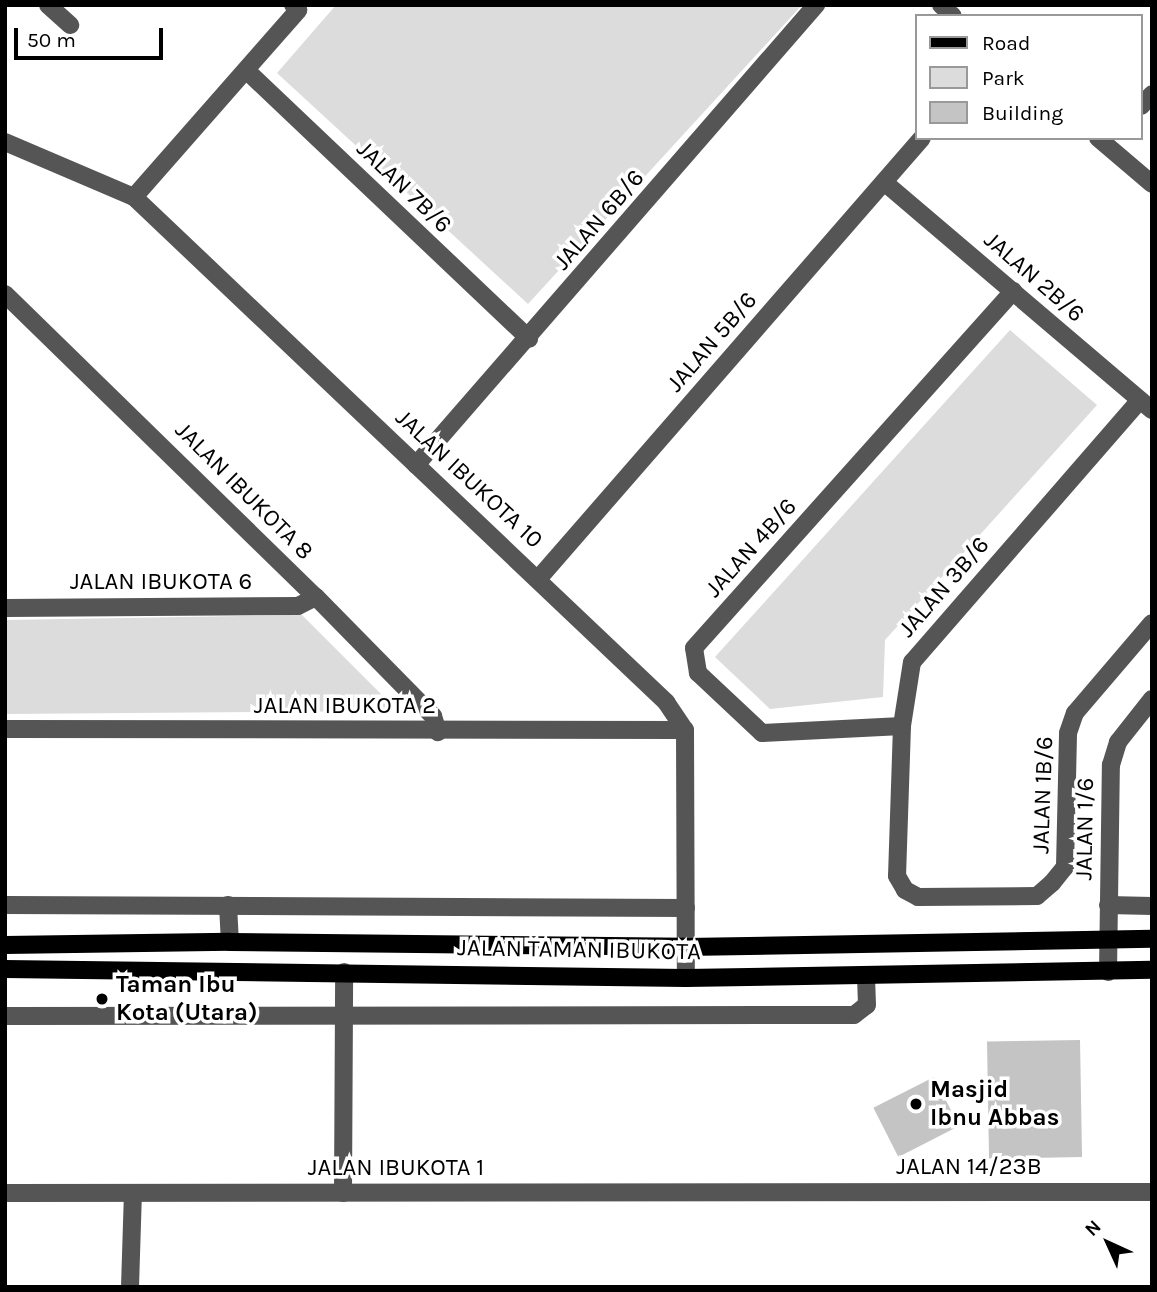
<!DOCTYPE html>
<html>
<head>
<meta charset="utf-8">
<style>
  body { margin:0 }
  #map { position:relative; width:1157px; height:1292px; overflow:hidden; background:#fff; font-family:Karla,sans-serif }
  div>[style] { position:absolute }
  .green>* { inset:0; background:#dcdcdc }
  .building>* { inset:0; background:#c4c4c4; transform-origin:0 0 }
  .minor>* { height:18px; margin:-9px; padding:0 9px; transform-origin:9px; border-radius:9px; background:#555 }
  .major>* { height:18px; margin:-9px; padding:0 9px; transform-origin:9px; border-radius:9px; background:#000 }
  .dots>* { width:19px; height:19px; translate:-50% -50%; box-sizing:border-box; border:4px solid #fff; border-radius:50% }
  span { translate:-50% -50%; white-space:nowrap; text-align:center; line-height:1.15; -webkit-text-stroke:7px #fff; paint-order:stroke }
  .street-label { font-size:24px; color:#000 }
  .poi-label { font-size:24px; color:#000; font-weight:700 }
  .left { translate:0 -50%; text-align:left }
  .frame { position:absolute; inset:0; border:7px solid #000; pointer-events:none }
  .legend { position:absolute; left:915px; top:14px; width:228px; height:126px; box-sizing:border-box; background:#fff; border:2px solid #999; margin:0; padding:9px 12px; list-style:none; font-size:21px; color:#000 }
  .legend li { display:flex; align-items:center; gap:14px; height:35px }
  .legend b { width:35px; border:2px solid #999 }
  .north { position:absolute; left:1073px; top:1208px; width:70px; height:70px; -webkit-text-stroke:5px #fff; paint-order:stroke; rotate:315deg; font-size:19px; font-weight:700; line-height:28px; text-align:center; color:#000 }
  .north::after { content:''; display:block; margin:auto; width:24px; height:32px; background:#000; clip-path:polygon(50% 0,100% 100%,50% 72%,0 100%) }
  .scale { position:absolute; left:14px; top:28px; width:149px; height:32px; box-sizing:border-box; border:4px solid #000; border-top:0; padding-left:9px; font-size:21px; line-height:24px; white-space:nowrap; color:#000; -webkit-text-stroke:5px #fff; paint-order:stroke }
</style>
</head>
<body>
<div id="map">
  <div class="green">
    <div style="clip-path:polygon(336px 5px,802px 5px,528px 304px,277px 73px)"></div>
    <div style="clip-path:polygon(1010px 330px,1097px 405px,885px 640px,883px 697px,770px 709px,715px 657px)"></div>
    <div style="clip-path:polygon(302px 615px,398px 711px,5px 714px,5px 620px)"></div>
  </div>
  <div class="building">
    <div style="left:1080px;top:1040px;width:117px;height:93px;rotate:89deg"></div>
    <div style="left:934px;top:1077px;width:55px;height:68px;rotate:63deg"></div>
  </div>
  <div class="minor">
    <div style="left:48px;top:5px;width:30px;rotate:42deg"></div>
    <div style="left:941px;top:5px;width:16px;rotate:43deg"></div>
    <div style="left:247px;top:71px;width:389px;rotate:43.5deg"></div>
    <div style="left:1141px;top:106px;width:16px;rotate:-47deg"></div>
    <div style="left:1098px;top:138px;width:71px;rotate:40.4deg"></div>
    <div style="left:5px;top:142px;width:140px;rotate:23.1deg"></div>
    <div style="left:134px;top:197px;width:734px;rotate:43.51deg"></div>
    <div style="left:666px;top:702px;width:34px;rotate:56deg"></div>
    <div style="left:685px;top:730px;width:248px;rotate:89.8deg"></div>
    <div style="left:884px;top:182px;width:352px;rotate:40.4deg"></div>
    <div style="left:134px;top:197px;width:249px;rotate:-48.7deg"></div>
    <div style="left:298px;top:10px;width:7px;rotate:-135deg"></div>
    <div style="left:5px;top:294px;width:434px;rotate:44.3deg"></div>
    <div style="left:316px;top:597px;width:167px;rotate:45.5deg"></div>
    <div style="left:433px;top:716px;width:17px;rotate:73deg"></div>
    <div style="left:1140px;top:400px;width:347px;rotate:131deg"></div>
    <div style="left:912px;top:662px;width:65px;rotate:98.9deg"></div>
    <div style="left:902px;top:726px;width:150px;rotate:91.9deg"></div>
    <div style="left:897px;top:876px;width:16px;rotate:60deg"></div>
    <div style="left:905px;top:890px;width:15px;rotate:28deg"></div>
    <div style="left:918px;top:897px;width:119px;rotate:-0.5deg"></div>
    <div style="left:1037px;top:896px;width:20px;rotate:-41deg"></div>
    <div style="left:1052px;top:883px;width:21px;rotate:-51deg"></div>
    <div style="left:1065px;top:867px;width:134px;rotate:-88.7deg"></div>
    <div style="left:1068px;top:733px;width:21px;rotate:-71deg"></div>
    <div style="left:1075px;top:713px;width:118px;rotate:-49.5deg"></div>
    <div style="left:416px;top:465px;width:610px;rotate:-48.99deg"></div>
    <div style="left:539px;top:578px;width:583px;rotate:-48.96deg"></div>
    <div style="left:5px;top:608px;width:293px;rotate:-0.4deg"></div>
    <div style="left:298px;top:606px;width:20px;rotate:-27deg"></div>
    <div style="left:902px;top:726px;width:140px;rotate:177.1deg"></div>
    <div style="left:762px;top:733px;width:88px;rotate:-136.8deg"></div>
    <div style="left:698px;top:673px;width:25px;rotate:-99deg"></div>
    <div style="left:694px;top:648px;width:479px;rotate:-48.2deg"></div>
    <div style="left:5px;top:729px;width:680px;rotate:0.08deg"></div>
    <div style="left:5px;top:905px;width:681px;rotate:0.25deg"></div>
    <div style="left:228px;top:905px;width:37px;rotate:87deg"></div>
    <div style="left:1108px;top:905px;width:44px;rotate:1.3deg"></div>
    <div style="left:1108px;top:972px;width:207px;rotate:-89.2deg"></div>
    <div style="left:1111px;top:765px;width:24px;rotate:-73deg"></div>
    <div style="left:1118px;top:742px;width:55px;rotate:-51.7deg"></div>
    <div style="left:5px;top:1016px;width:849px;rotate:-0.07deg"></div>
    <div style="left:854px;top:1015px;width:16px;rotate:-38deg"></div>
    <div style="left:867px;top:1005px;width:30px;rotate:-92deg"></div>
    <div style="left:5px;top:1193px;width:1147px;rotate:-0.05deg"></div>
    <div style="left:343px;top:1193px;width:221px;rotate:-89.7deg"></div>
    <div style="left:130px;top:1287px;width:94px;rotate:-88.2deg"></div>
  </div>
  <div class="major">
    <div style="left:5px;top:945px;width:225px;rotate:-0.8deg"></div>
    <div style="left:230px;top:942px;width:456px;rotate:0.6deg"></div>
    <div style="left:686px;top:947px;width:466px;rotate:-1deg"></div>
    <div style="left:5px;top:969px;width:681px;rotate:0.76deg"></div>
    <div style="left:686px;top:978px;width:466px;rotate:-1deg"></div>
  </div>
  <div class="dots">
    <div style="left:102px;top:999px;background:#000"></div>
    <div style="left:916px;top:1104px;background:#000"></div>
  </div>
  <div class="street-label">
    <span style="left:404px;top:187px;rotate:44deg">JALAN 7B/6</span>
    <span style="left:599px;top:220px;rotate:-49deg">JALAN 6B/6</span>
    <span style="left:1034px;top:277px;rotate:41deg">JALAN 2B/6</span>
    <span style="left:712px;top:342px;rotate:-49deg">JALAN 5B/6</span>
    <span style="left:469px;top:479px;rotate:43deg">JALAN IBUKOTA 10</span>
    <span style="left:244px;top:491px;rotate:45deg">JALAN IBUKOTA 8</span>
    <span style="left:751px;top:548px;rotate:-48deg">JALAN 4B/6</span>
    <span style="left:161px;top:582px">JALAN IBUKOTA 6</span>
    <span style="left:944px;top:587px;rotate:-49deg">JALAN 3B/6</span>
    <span style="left:345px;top:706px">JALAN IBUKOTA 2</span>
    <span style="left:1043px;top:795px;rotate:-88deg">JALAN 1B/6</span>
    <span style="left:1085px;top:829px;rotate:-89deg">JALAN 1/6</span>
    <span style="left:579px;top:950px;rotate:1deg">JALAN TAMAN IBUKOTA</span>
    <span style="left:969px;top:1167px">JALAN 14/23B</span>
    <span style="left:396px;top:1168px">JALAN IBUKOTA 1</span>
  </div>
  <div class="poi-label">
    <span class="left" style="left:116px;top:999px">Taman Ibu<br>Kota (Utara)</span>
    <span class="left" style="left:930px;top:1104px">Masjid<br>Ibnu Abbas</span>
  </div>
  <div class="frame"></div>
  <ul class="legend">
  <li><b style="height:9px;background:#000"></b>Road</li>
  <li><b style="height:19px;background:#dcdcdc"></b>Park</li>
  <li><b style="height:19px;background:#c4c4c4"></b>Building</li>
  </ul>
  <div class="north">N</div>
  <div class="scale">50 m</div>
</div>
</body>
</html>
